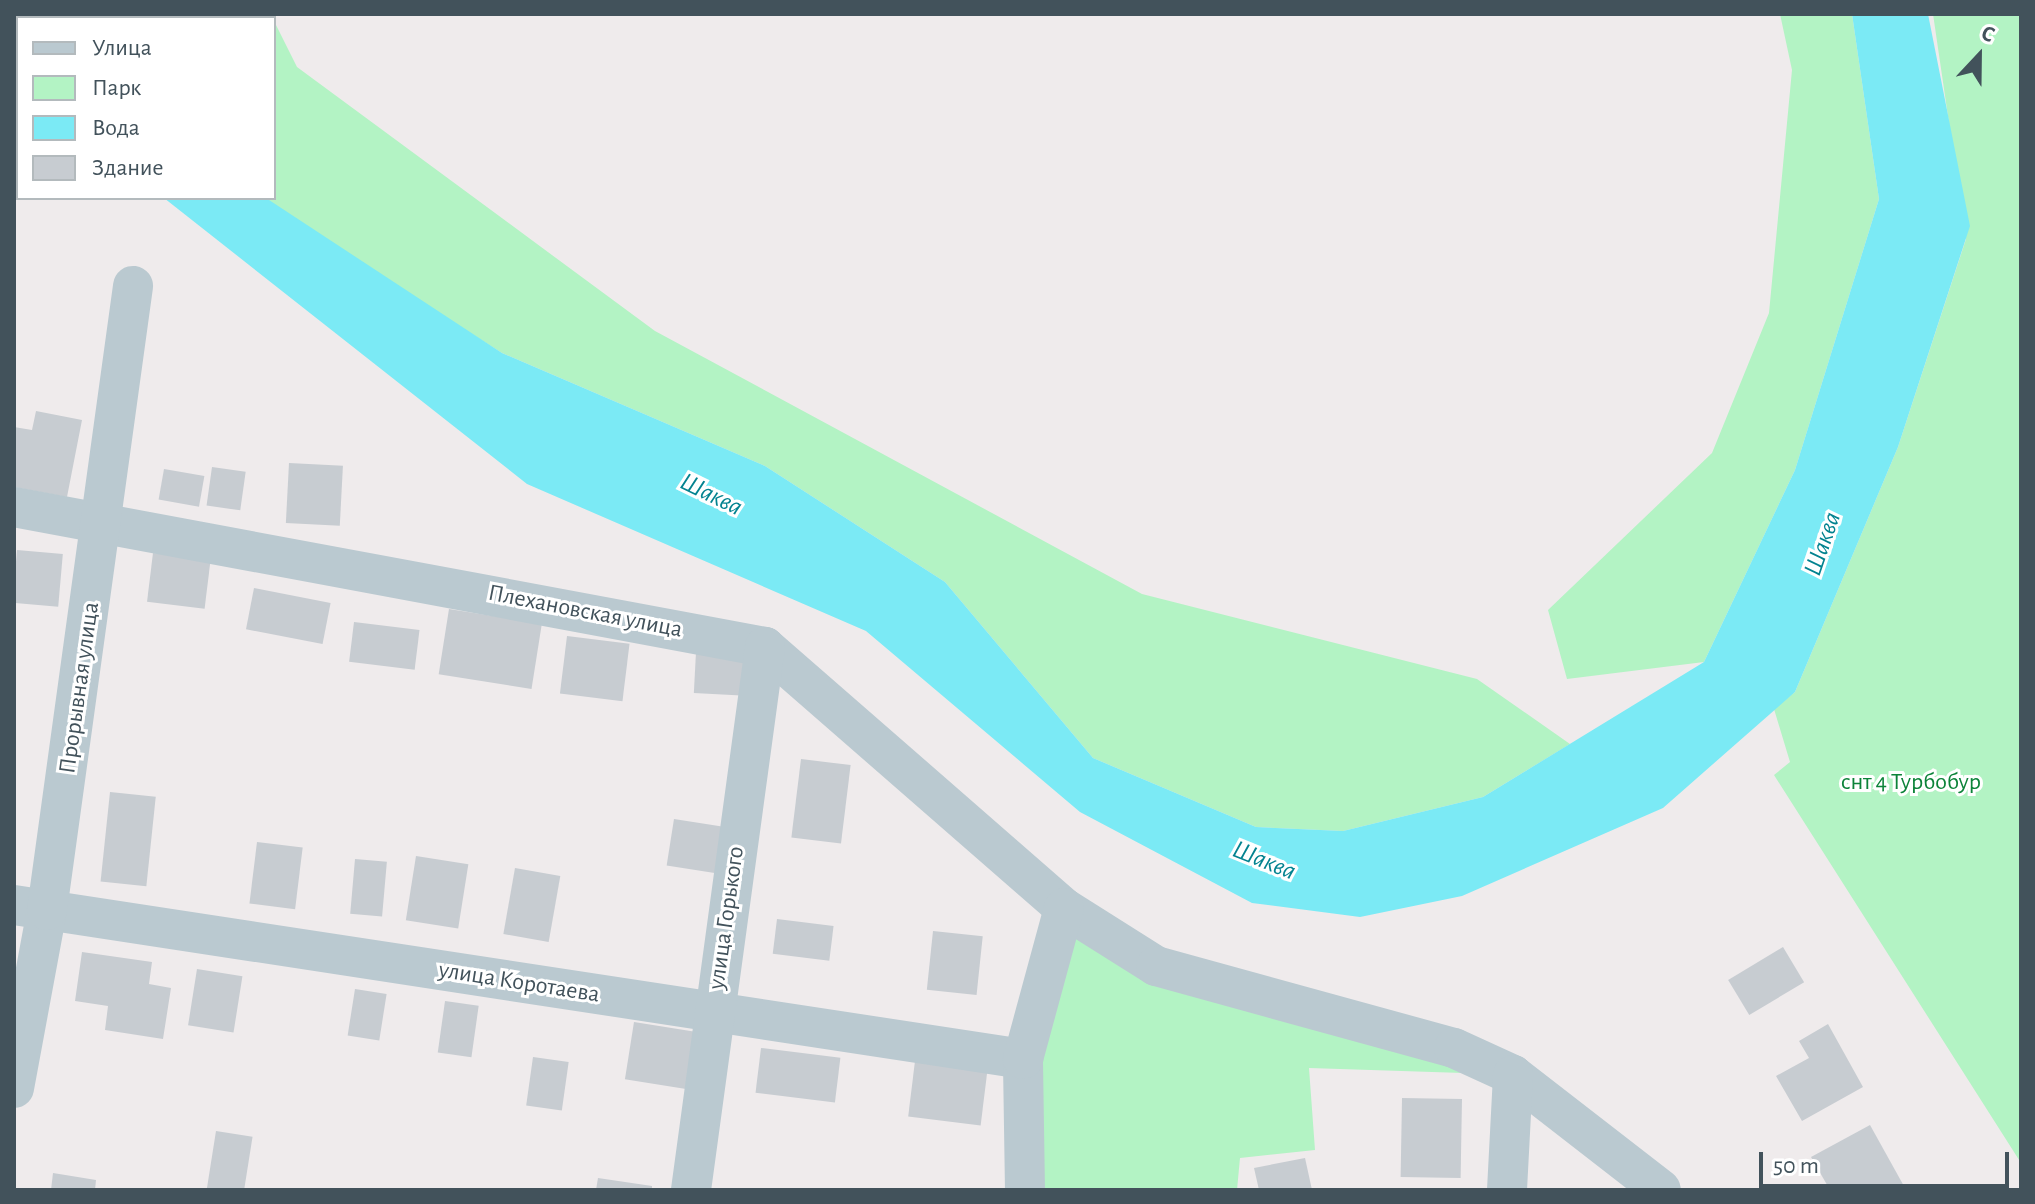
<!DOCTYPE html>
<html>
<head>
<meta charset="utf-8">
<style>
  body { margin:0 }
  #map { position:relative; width:2035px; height:1204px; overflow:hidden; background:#efebec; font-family:"Alegreya Sans",sans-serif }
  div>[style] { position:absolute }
  .green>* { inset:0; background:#b3f3c4 }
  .water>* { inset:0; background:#7beaf5 }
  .building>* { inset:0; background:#c7ccd1; transform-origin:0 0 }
  .minor>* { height:40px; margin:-20px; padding:0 20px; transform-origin:20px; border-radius:20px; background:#bac9d0 }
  span { translate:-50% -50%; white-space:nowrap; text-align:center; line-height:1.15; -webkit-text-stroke:6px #fff; paint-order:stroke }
  .street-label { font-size:24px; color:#42525b }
  .park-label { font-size:24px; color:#0c8339 }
  .water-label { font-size:26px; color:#038390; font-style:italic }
  .frame { position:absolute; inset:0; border:16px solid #42525b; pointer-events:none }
  .legend { position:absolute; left:16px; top:16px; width:260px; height:184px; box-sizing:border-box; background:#fff; border:2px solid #b3babd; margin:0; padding:10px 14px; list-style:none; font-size:24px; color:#42525b }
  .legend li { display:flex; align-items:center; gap:16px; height:40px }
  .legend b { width:40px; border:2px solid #b3babd }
  .north { position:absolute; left:1939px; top:16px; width:80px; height:80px; -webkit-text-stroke:6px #fff; paint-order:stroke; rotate:22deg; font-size:22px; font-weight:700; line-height:32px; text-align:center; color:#42525b }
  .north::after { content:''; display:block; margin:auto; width:28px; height:36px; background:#42525b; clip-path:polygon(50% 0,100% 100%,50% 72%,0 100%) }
  .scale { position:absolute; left:1759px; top:1152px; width:250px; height:36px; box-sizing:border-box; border:4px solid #42525b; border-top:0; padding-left:10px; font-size:24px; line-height:28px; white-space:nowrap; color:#42525b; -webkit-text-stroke:6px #fff; paint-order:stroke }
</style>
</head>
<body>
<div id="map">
  <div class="green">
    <div style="clip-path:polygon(1780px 14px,1852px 14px,1879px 199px,1795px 470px,1704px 662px,1567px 679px,1548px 610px,1712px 453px,1769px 313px,1792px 70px)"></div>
    <div style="clip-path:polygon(1933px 14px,2021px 14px,2021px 1163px,1774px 775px,1790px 762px,1774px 709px,1795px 692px,1898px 447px,1966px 239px)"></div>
    <div style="clip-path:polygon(274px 21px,297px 67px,655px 331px,1142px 594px,1477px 679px,1570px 744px,1483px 797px,1343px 831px,1256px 827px,1093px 758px,945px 582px,765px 466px,502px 353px,282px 214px,266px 198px,274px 198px)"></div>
    <div style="clip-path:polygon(1068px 923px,1494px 1074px,1309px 1068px,1315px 1150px,1240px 1158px,1237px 1190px,1041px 1190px,1038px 1062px)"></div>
  </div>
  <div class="water">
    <div style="clip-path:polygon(1852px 14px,1928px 14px,1970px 226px,1898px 447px,1795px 692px,1663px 808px,1462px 896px,1360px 917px,1252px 903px,1080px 812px,866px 631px,527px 484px,164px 198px,266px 198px,502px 353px,765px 466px,945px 582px,1093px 758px,1256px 827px,1343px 831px,1483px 797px,1704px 662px,1795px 470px,1879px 199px)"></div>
  </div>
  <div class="building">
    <div style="clip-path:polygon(36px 411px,82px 420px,67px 497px,14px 487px,14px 427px,32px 430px)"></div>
    <div style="left:289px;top:463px;width:54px;height:60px;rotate:3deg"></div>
    <div style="left:212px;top:467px;width:34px;height:39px;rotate:8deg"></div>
    <div style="left:164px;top:469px;width:41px;height:31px;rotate:10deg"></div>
    <div style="left:17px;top:550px;width:46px;height:53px;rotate:5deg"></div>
    <div style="left:153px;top:553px;width:58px;height:49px;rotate:7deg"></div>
    <div style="left:254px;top:588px;width:78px;height:42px;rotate:11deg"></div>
    <div style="left:449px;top:609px;width:94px;height:66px;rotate:9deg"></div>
    <div style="left:354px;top:622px;width:66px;height:40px;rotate:7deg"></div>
    <div style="left:567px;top:636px;width:63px;height:58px;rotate:7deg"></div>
    <div style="left:696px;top:652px;width:52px;height:41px;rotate:3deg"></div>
    <div style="left:801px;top:759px;width:50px;height:79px;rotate:7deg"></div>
    <div style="left:110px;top:792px;width:46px;height:90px;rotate:6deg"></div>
    <div style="left:674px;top:819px;width:55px;height:47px;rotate:9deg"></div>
    <div style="left:257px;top:842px;width:46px;height:62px;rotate:7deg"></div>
    <div style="left:416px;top:856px;width:53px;height:65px;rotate:9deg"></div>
    <div style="left:355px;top:859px;width:32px;height:55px;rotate:5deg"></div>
    <div style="left:515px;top:868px;width:46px;height:67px;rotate:10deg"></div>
    <div style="left:777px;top:919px;width:57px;height:35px;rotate:7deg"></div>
    <div style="left:933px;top:931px;width:50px;height:59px;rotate:6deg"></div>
    <div style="left:1783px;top:947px;width:41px;height:64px;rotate:59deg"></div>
    <div style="clip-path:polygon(82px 952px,152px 962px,149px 984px,171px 988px,163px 1039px,105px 1030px,108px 1006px,75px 1001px)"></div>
    <div style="left:197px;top:969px;width:46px;height:57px;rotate:9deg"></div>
    <div style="left:355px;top:989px;width:32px;height:47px;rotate:9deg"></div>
    <div style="left:445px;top:1001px;width:34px;height:52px;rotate:8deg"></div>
    <div style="left:634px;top:1022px;width:65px;height:58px;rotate:9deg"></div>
    <div style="clip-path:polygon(1828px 1024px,1863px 1087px,1802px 1121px,1776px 1076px,1809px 1058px,1799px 1041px)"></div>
    <div style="left:761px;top:1048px;width:80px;height:45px;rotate:7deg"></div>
    <div style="left:533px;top:1057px;width:36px;height:49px;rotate:8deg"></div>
    <div style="left:915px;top:1061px;width:73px;height:56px;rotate:7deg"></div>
    <div style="left:1402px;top:1098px;width:60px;height:79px;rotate:1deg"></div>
    <div style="clip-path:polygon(1870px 1125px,1905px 1188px,1830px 1190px,1811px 1157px)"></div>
    <div style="left:216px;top:1131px;width:37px;height:60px;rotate:9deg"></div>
    <div style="clip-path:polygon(1305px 1158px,1312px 1190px,1259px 1190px,1254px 1168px)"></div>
    <div style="clip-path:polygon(53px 1173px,96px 1180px,95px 1190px,51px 1190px)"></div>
    <div style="clip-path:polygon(598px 1178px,652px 1186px,652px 1190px,596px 1190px)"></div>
  </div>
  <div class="minor">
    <div style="left:14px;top:507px;width:764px;rotate:10.56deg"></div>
    <div style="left:765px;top:647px;width:397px;rotate:41.1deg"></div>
    <div style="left:1064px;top:908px;width:109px;rotate:32.2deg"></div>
    <div style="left:1156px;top:966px;width:309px;rotate:15.4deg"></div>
    <div style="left:1454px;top:1048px;width:65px;rotate:24.6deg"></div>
    <div style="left:1513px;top:1075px;width:187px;rotate:37.8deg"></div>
    <div style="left:14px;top:905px;width:1021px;rotate:8.68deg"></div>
    <div style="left:14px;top:1088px;width:181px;rotate:-79.5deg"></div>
    <div style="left:47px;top:910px;width:630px;rotate:-82.15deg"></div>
    <div style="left:691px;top:1190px;width:548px;rotate:-82.24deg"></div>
    <div style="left:1025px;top:1190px;width:131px;rotate:-90.9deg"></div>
    <div style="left:1023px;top:1059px;width:156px;rotate:-74.8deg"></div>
    <div style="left:1507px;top:1190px;width:115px;rotate:-87deg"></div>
  </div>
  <div class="street-label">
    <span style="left:585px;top:612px;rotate:11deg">Плехановская улица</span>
    <span style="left:80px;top:688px;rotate:-82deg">Прорывная улица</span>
    <span style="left:727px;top:918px;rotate:-82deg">улица Горького</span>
    <span style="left:519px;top:983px;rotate:9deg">улица Коротаева</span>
  </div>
  <div class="park-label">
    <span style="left:1911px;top:783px">снт 4 Турбобур</span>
  </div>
  <div class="water-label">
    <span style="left:711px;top:495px;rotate:26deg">Шаква</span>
    <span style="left:1823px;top:544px;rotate:-71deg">Шаква</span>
    <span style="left:1264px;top:861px;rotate:22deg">Шаква</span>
  </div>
  <div class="frame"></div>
  <ul class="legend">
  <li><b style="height:10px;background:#bac9d0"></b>Улица</li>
  <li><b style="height:22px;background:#b3f3c4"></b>Парк</li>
  <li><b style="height:22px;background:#7beaf5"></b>Вода</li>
  <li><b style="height:22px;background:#c7ccd1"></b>Здание</li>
  </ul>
  <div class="north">С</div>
  <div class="scale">50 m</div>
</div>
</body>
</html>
